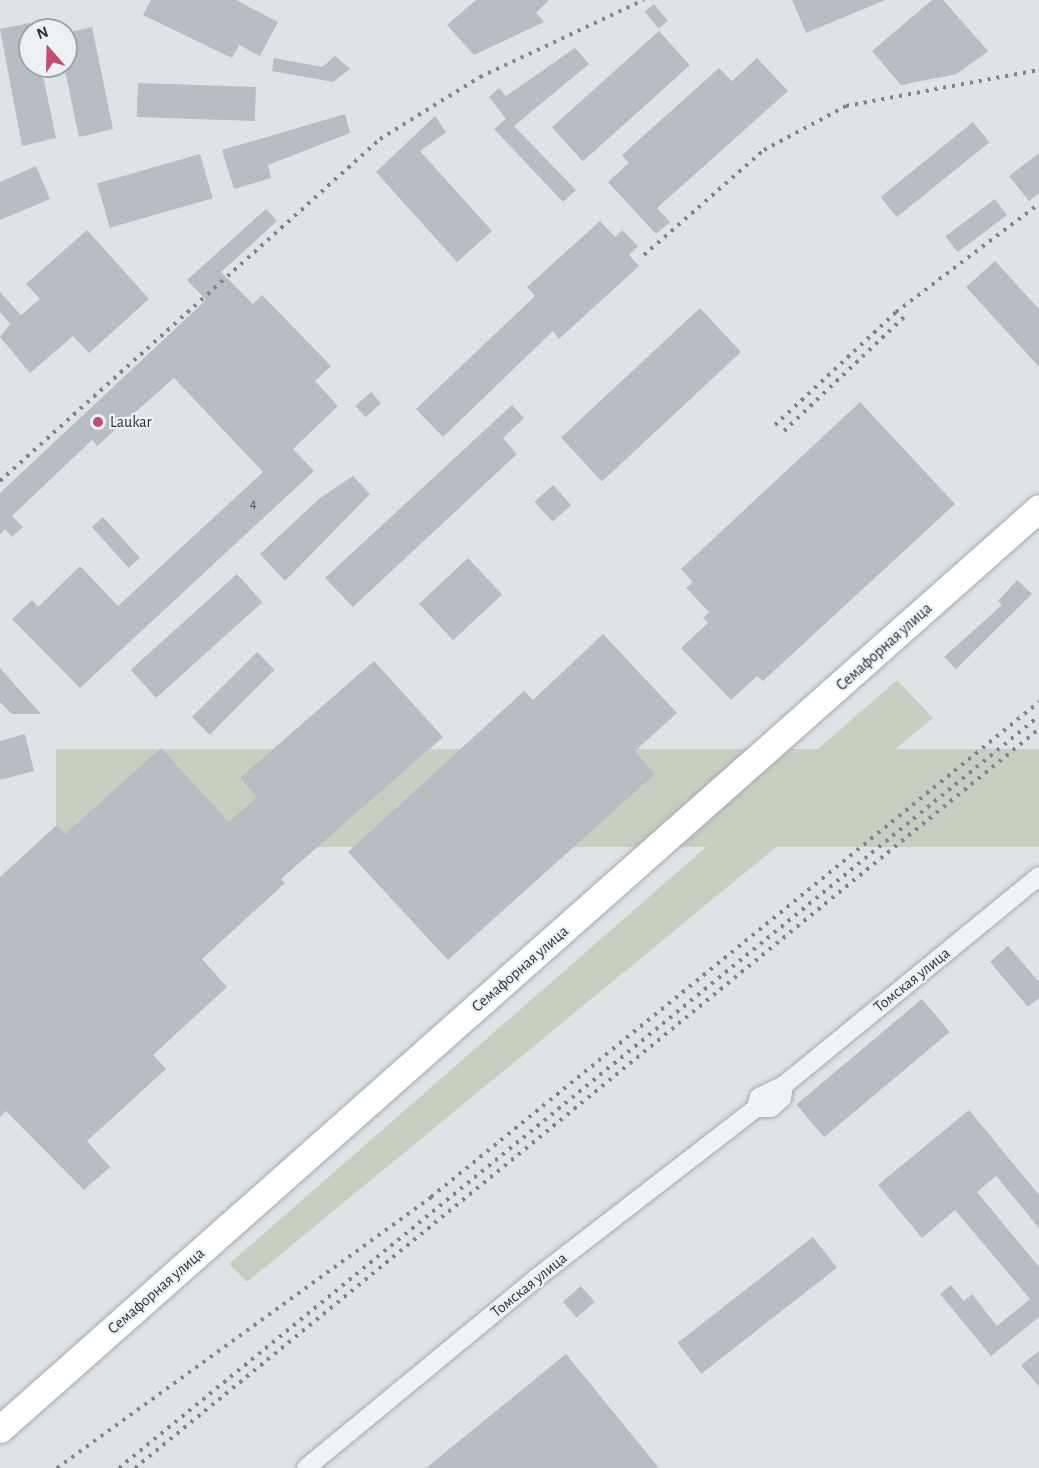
<!DOCTYPE html>
<html>
<head>
<meta charset="utf-8">
<style>
  body { margin:0 }
  #map { position:relative; width:1039px; height:1468px; overflow:hidden; background:#dee3e6; font-family:"Alegreya Sans",sans-serif }
  div>[style] { position:absolute }
  .green>* { inset:0; background:#c7d0c0; transform-origin:0 0 }
  .building>* { inset:0; background:#b6bdc3; transform-origin:0 0 }
  .roads { filter:drop-shadow(0 0 2px #a4abb0) drop-shadow(0 0 2px #a4abb0) }
  .minor>* { height:18px; margin:-9px; padding:0 9px; transform-origin:9px; border-radius:9px; background:#f0f3f5 }
  .highway>* { height:27px; margin:-13.5px; padding:0 13.5px; transform-origin:13.5px; border-radius:13.5px; background:#fff }
  .rail>* { height:4px; margin-top:-2px; transform-origin:0; background:repeating-linear-gradient(90deg,#79858f 0 3px,transparent 0 9px) }
  .dots>* { width:16px; height:16px; translate:-50% -50%; box-sizing:border-box; border:3px solid #edf1f4; border-radius:50% }
  span { translate:-50% -50%; white-space:nowrap; text-align:center; line-height:1.15; -webkit-text-stroke:4.5px #edf1f4; paint-order:stroke }
  .number-label { font-size:14px; color:#4c565e }
  .number-label span { -webkit-text-stroke-width:0 }
  .poi-label { font-size:16px; color:#29333c }
  .left { translate:0 -50%; text-align:left }
  .street-label { font-size:16px; color:#29333c }
  .north { position:absolute; left:18px; top:18px; width:60px; height:60px; box-sizing:border-box; background:#edf1f4; border:2px solid #9fa5aa; border-radius:50%; rotate:340deg; font-size:16px; font-weight:700; line-height:24px; text-align:center; color:#29333c }
  .north::after { content:''; display:block; margin:auto; width:21px; height:27px; background:#c24c73; clip-path:polygon(50% 0,100% 100%,50% 72%,0 100%) }
</style>
</head>
<body>
<div id="map">
  <div class="green">
    <div style="clip-path:polygon(897px 680px,933px 718px,247px 1282px,229px 1264px)"></div>
    <div style="left:1039px;top:749px;width:98px;height:983px;rotate:90deg"></div>
  </div>
  <div class="building">
    <div style="clip-path:polygon(151px 0,236px 0,278px 22px,260px 56px,239px 45px,232px 58px,143px 15px)"></div>
    <div style="clip-path:polygon(476px 0,549px 0,536px 13px,544px 22px,474px 55px,447px 25px)"></div>
    <div style="clip-path:polygon(792px 0,885px 0,806px 33px)"></div>
    <div style="clip-path:polygon(932px 0,943px 0,988px 51px,957px 74px,901px 85px,872px 51px)"></div>
    <div style="left:654px;top:4px;width:22px;height:12px;rotate:51deg"></div>
    <div style="clip-path:polygon(30px 23px,30px 66px,41px 66px,56px 138px,22px 146px,0 29px)"></div>
    <div style="clip-path:polygon(92px 27px,113px 129px,79px 137px,64px 66px,66px 33px)"></div>
    <div style="left:659px;top:31px;width:46px;height:144px;rotate:48deg"></div>
    <div style="clip-path:polygon(575px 48px,589px 64px,514px 126px,576px 190px,563px 202px,494px 129px,506px 119px,489px 97px,499px 88px,506px 96px)"></div>
    <div style="clip-path:polygon(335px 56px,350px 69px,333px 82px,272px 71px,274px 58px,322px 67px)"></div>
    <div style="clip-path:polygon(757px 58px,788px 91px,657px 208px,670px 222px,656px 234px,608px 182px,629px 163px,622px 155px,719px 68px,732px 81px)"></div>
    <div style="left:138px;top:83px;width:118px;height:34px;rotate:2deg"></div>
    <div style="clip-path:polygon(345px 114px,350px 133px,268px 165px,271px 178px,234px 189px,222px 150px)"></div>
    <div style="clip-path:polygon(435px 116px,446px 132px,420px 151px,492px 231px,457px 262px,376px 172px)"></div>
    <div style="left:973px;top:122px;width:26px;height:119px;rotate:51deg"></div>
    <div style="clip-path:polygon(1039px 153px,1039px 193px,1029px 201px,1009px 176px)"></div>
    <div style="left:200px;top:154px;width:46px;height:107px;rotate:74deg"></div>
    <div style="clip-path:polygon(36px 166px,50px 199px,0 220px,0 182px)"></div>
    <div style="left:995px;top:199px;width:20px;height:62px;rotate:53deg"></div>
    <div style="clip-path:polygon(266px 209px,277px 221px,221px 272px,253px 304px,262px 295px,331px 366px,315px 381px,338px 406px,293px 449px,314px 471px,80px 688px,12px 619px,32px 600px,38px 607px,80px 566px,118px 606px,263px 472px,174px 378px,97px 446px,92px 440px,12px 516px,23px 527px,12px 537px,5px 529px,0 534px,0 493px,206px 300px,187px 280px)"></div>
    <div style="clip-path:polygon(600px 221px,615px 237px,622px 230px,638px 246px,629px 255px,639px 266px,559px 339px,553px 331px,443px 437px,416px 409px,535px 296px,527px 287px)"></div>
    <div style="clip-path:polygon(87px 230px,149px 299px,89px 353px,73px 336px,30px 373px,0 337px,10px 324px,0 312px,0 292px,21px 315px,40px 299px,26px 284px)"></div>
    <div style="clip-path:polygon(995px 261px,1039px 309px,1039px 367px,966px 287px)"></div>
    <div style="left:700px;top:308px;width:60px;height:190px;rotate:47deg"></div>
    <div style="left:371px;top:392px;width:15px;height:21px;rotate:48deg"></div>
    <div style="clip-path:polygon(860px 402px,955px 504px,763px 681px,757px 676px,731px 700px,681px 648px,708px 623px,703px 618px,709px 612px,686px 588px,693px 582px,681px 569px)"></div>
    <div style="clip-path:polygon(512px 405px,524px 418px,503px 438px,517px 454px,353px 607px,325px 578px)"></div>
    <div style="clip-path:polygon(353px 476px,370px 494px,285px 581px,260px 554px,319px 499px)"></div>
    <div style="left:553px;top:485px;width:27px;height:25px;rotate:48deg"></div>
    <div style="left:103px;top:517px;width:55px;height:15px;rotate:48deg"></div>
    <div style="left:468px;top:558px;width:50px;height:67px;rotate:47deg"></div>
    <div style="left:237px;top:574px;width:38px;height:143px;rotate:48deg"></div>
    <div style="clip-path:polygon(1017px 580px,1032px 594px,956px 669px,944px 657px,1002px 605px,998px 601px)"></div>
    <div style="clip-path:polygon(603px 634px,677px 713px,635px 751px,655px 774px,448px 960px,348px 852px,524px 691px,533px 700px)"></div>
    <div style="left:257px;top:652px;width:25px;height:92px;rotate:45deg"></div>
    <div style="clip-path:polygon(374px 661px,443px 737px,281px 879px,285px 883px,202px 959px,227px 987px,153px 1055px,166px 1069px,87px 1141px,110px 1167px,84px 1190px,6px 1111px,0 1117px,0 877px,57px 825px,65px 834px,161px 748px,229px 822px,257px 797px,240px 778px)"></div>
    <div style="clip-path:polygon(0 668px,41px 714px,12px 714px,0 702px)"></div>
    <div style="clip-path:polygon(25px 734px,34px 771px,0 780px,0 741px)"></div>
    <div style="clip-path:polygon(1008px 946px,1039px 982px,1039px 998px,1028px 1007px,990px 962px)"></div>
    <div style="left:922px;top:999px;width:43px;height:164px;rotate:50deg"></div>
    <div style="clip-path:polygon(969px 1110px,1039px 1195px,1039px 1228px,996px 1176px,977px 1192px,1039px 1267px,1039px 1317px,991px 1356px,940px 1294px,951px 1285px,964px 1301px,972px 1294px,997px 1326px,1030px 1299px,955px 1210px,922px 1238px,878px 1185px)"></div>
    <div style="left:813px;top:1237px;width:39px;height:172px;rotate:52deg"></div>
    <div style="left:581px;top:1286px;width:21px;height:24px;rotate:49deg"></div>
    <div style="clip-path:polygon(1039px 1351px,1039px 1387px,1021px 1365px)"></div>
    <div style="clip-path:polygon(566px 1354px,659px 1468px,426px 1468px)"></div>
  </div>
  <div class="roads">
    <div class="minor">
      <div style="left:756px;top:1108px;width:11px;rotate:-75deg"></div>
      <div style="left:759px;top:1097px;width:28px;rotate:-26deg"></div>
      <div style="left:784px;top:1085px;width:330px;rotate:-39.3deg"></div>
      <div style="left:306px;top:1468px;width:297px;rotate:-39.5deg"></div>
      <div style="left:535px;top:1279px;width:279px;rotate:-37.7deg"></div>
      <div style="left:756px;top:1108px;width:15px"></div>
      <div style="left:771px;top:1108px;width:15px;rotate:-42deg"></div>
      <div style="left:782px;top:1098px;width:13px;rotate:-81deg"></div>
    </div>
    <div class="highway">
      <div style="left:0;top:1429px;width:1388px;rotate:-41.55deg"></div>
    </div>
  </div>
  <div class="rail">
    <div style="left:644px;top:255px;width:159px;rotate:-41.2deg"></div>
    <div style="left:764px;top:150px;width:93px;rotate:-28.2deg"></div>
    <div style="left:846px;top:106px;width:196px;rotate:-10.6deg"></div>
    <div style="left:775px;top:425px;width:166px;rotate:-43deg"></div>
    <div style="left:896px;top:312px;width:179px;rotate:-37.1deg"></div>
    <div style="left:784px;top:431px;width:166px;rotate:-43.5deg"></div>
    <div style="left:0;top:481px;width:511px;rotate:-41.99deg"></div>
    <div style="left:380px;top:139px;width:118px;rotate:-31.8deg"></div>
    <div style="left:480px;top:77px;width:181px;rotate:-25.2deg"></div>
    <div style="left:57px;top:1468px;width:462px;rotate:-35.9deg"></div>
    <div style="left:431px;top:1197px;width:784px;rotate:-39.15deg"></div>
    <div style="left:119px;top:1468px;width:1188px;rotate:-39.26deg"></div>
    <div style="left:135px;top:1468px;width:1168px;rotate:-39.27deg"></div>
  </div>
  <div class="dots">
    <div style="left:98px;top:422px;background:#c24c73"></div>
  </div>
  <div class="number-label">
    <span style="left:253px;top:504px">4</span>
  </div>
  <div class="poi-label">
    <span class="left" style="left:110px;top:422px">Laukar</span>
  </div>
  <div class="street-label">
    <span style="left:884px;top:647px;rotate:-42deg">Семафорная улица</span>
    <span style="left:520px;top:969px;rotate:-41deg">Семафорная улица</span>
    <span style="left:912px;top:980px;rotate:-39deg">Томская улица</span>
    <span style="left:529px;top:1285px;rotate:-39deg">Томская улица</span>
    <span style="left:156px;top:1291px;rotate:-41deg">Семафорная улица</span>
  </div>
  <div class="north">N</div>
</div>
</body>
</html>
